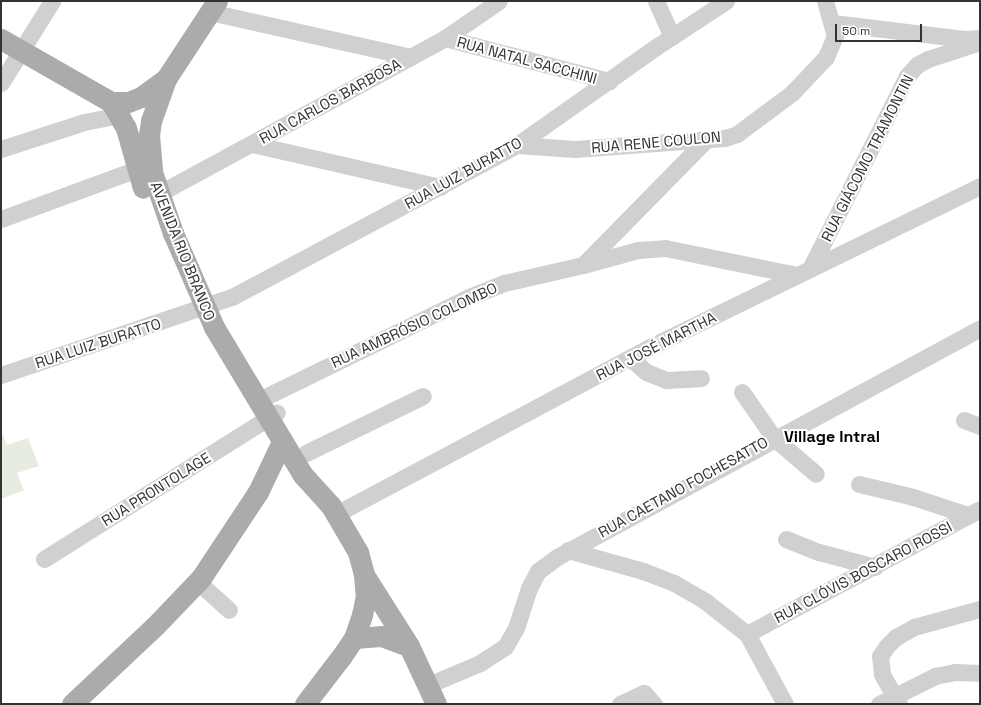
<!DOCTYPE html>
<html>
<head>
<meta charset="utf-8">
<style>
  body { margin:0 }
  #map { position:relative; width:981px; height:705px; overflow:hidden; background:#fff; font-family:"Space Grotesk",sans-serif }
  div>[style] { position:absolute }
  .green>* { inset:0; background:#e6ecdf }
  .minor>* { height:17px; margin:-8.5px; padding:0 8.5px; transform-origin:8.5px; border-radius:8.5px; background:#d0d0d0 }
  .major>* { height:21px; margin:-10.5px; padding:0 10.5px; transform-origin:10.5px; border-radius:10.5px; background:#ababab }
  span { translate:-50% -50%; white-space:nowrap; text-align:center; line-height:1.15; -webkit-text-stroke:4px #fff; paint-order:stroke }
  .street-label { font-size:15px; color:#333 }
  .neighbourhood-label { font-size:16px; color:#000; font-weight:700 }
  .frame { position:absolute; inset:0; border:2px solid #333; pointer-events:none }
  .scale { position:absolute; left:835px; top:24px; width:87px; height:18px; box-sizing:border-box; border:2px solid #333; border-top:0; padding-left:5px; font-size:12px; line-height:14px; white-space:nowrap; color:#333; -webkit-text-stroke:3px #fff; paint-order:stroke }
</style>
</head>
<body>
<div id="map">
  <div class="green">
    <div style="clip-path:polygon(1px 431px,7px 445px,28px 438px,39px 466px,17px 473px,24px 490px,1px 499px)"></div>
  </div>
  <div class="minor">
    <div style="left:656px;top:1px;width:39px;rotate:66deg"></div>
    <div style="left:210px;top:12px;width:206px;rotate:12.6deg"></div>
    <div style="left:833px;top:23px;width:134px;rotate:6.9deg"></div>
    <div style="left:966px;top:39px;width:14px;rotate:-4deg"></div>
    <div style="left:445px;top:38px;width:170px;rotate:14.7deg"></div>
    <div style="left:1px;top:83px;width:97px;rotate:-58.1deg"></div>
    <div style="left:252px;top:144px;width:193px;rotate:12.9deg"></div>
    <div style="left:517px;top:145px;width:58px;rotate:3.9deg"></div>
    <div style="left:575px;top:149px;width:150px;rotate:-4.2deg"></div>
    <div style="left:725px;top:138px;width:13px;rotate:-18deg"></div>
    <div style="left:737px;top:134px;width:69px;rotate:-36.7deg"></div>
    <div style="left:792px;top:93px;width:50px;rotate:-46.6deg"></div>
    <div style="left:826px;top:57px;width:23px;rotate:-67deg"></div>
    <div style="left:835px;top:36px;width:36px;rotate:-106deg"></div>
    <div style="left:1px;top:149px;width:87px;rotate:-18deg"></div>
    <div style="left:84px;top:122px;width:37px;rotate:-11deg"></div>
    <div style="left:158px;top:194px;width:327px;rotate:-28.5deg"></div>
    <div style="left:445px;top:38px;width:65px;rotate:-34.4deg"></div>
    <div style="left:1px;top:219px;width:145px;rotate:-20.2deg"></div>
    <div style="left:583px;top:265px;width:57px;rotate:-15.3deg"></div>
    <div style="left:638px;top:250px;width:27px;rotate:-4deg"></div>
    <div style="left:665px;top:248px;width:135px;rotate:11.6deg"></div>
    <div style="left:810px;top:269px;width:216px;rotate:-63.3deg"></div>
    <div style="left:907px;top:76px;width:15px;rotate:-48deg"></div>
    <div style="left:917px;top:65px;width:13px;rotate:-29deg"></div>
    <div style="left:928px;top:59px;width:55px;rotate:-18.1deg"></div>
    <div style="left:630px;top:358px;width:21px;rotate:41deg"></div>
    <div style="left:646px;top:372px;width:22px;rotate:22deg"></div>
    <div style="left:666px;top:380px;width:35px;rotate:-3deg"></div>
    <div style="left:1px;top:375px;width:244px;rotate:-18.7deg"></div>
    <div style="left:232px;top:297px;width:323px;rotate:-28.1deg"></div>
    <div style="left:517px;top:145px;width:170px;rotate:-35.2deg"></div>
    <div style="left:656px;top:47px;width:84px;rotate:-33.3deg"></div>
    <div style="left:742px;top:392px;width:56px;rotate:55.2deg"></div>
    <div style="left:774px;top:438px;width:55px;rotate:40.6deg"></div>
    <div style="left:257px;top:401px;width:236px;rotate:-26.1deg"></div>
    <div style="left:469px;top:297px;width:38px;rotate:-22deg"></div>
    <div style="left:504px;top:283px;width:81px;rotate:-12.8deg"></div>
    <div style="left:583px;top:265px;width:177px;rotate:-45.5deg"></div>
    <div style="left:964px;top:420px;width:17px;rotate:21deg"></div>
    <div style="left:306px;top:453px;width:130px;rotate:-26deg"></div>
    <div style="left:859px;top:484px;width:56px;rotate:13.5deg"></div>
    <div style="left:913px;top:497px;width:58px;rotate:18.1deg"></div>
    <div style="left:336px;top:514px;width:356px;rotate:-28deg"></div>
    <div style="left:650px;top:347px;width:367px;rotate:-26deg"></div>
    <div style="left:786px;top:539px;width:35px;rotate:22deg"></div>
    <div style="left:819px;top:552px;width:58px;rotate:15deg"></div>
    <div style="left:568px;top:550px;width:78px;rotate:15.6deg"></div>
    <div style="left:643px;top:571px;width:33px;rotate:21deg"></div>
    <div style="left:674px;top:583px;width:36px;rotate:30deg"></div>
    <div style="left:705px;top:601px;width:53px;rotate:38.2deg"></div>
    <div style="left:747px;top:634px;width:80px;rotate:61.5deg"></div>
    <div style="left:44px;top:559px;width:275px;rotate:-32.2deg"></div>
    <div style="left:197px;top:581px;width:43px;rotate:42.2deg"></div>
    <div style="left:747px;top:634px;width:264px;rotate:-28.2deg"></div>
    <div style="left:428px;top:685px;width:56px;rotate:-22.9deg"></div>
    <div style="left:480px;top:663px;width:30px;rotate:-33deg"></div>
    <div style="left:505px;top:647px;width:22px;rotate:-60deg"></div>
    <div style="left:516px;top:628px;width:42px;rotate:-72deg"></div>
    <div style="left:529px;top:588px;width:19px;rotate:-62deg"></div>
    <div style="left:538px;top:571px;width:24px;rotate:-36deg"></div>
    <div style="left:557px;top:557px;width:481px;rotate:-28.4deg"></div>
    <div style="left:620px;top:704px;width:26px;rotate:-25deg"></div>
    <div style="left:644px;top:693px;width:15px;rotate:48deg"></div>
    <div style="left:879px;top:704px;width:63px;rotate:-26.6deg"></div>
    <div style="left:935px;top:676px;width:20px;rotate:-11deg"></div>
    <div style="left:955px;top:672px;width:25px;rotate:2deg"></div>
    <div style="left:899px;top:704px;width:34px;rotate:-120deg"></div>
    <div style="left:882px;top:674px;width:18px;rotate:-96deg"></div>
    <div style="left:880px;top:656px;width:11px;rotate:-56deg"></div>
    <div style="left:886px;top:647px;width:14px;rotate:-45deg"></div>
    <div style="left:896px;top:637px;width:21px;rotate:-29deg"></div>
    <div style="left:914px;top:627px;width:68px;rotate:-15.3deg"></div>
  </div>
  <div class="major">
    <div style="left:217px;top:1px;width:93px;rotate:123.2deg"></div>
    <div style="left:166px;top:79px;width:45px;rotate:109.7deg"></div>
    <div style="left:151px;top:121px;width:14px;rotate:98deg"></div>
    <div style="left:149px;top:135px;width:37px;rotate:85deg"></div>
    <div style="left:152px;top:172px;width:65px;rotate:71deg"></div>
    <div style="left:173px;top:233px;width:103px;rotate:66.4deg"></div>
    <div style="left:214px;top:327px;width:173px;rotate:59deg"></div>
    <div style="left:303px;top:475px;width:42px;rotate:47.9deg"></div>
    <div style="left:331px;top:506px;width:53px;rotate:59.6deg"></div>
    <div style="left:358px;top:552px;width:24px;rotate:75deg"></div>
    <div style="left:364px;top:575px;width:21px;rotate:85deg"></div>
    <div style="left:366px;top:596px;width:19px;rotate:102deg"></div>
    <div style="left:362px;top:615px;width:24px;rotate:109deg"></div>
    <div style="left:354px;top:638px;width:23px;rotate:124deg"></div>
    <div style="left:341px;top:657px;width:59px;rotate:127.5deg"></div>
    <div style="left:1px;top:39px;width:127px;rotate:29.8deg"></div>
    <div style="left:111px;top:102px;width:30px;rotate:60deg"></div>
    <div style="left:126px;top:128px;width:62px;rotate:74.2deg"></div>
    <div style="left:111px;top:102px;width:17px"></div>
    <div style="left:128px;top:102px;width:14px;rotate:-21deg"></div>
    <div style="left:141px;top:97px;width:31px;rotate:-36deg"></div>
    <div style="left:364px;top:575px;width:84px;rotate:57.6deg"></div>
    <div style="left:409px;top:646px;width:64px;rotate:65deg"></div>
    <div style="left:354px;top:638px;width:27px;rotate:-4deg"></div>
    <div style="left:381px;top:636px;width:30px;rotate:20deg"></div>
    <div style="left:72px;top:704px;width:114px;rotate:-43.2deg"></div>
    <div style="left:155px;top:626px;width:66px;rotate:-46.2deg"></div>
    <div style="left:201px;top:578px;width:103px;rotate:-56.5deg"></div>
    <div style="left:258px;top:492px;width:55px;rotate:-64.4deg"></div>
  </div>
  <div class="street-label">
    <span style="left:527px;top:60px;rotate:15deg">RUA NATAL SACCHINI</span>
    <span style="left:330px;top:101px;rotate:-29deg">RUA CARLOS BARBOSA</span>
    <span style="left:656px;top:142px;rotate:-5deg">RUA RENE COULON</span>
    <span style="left:867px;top:158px;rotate:-63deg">RUA GIÁCOMO TRAMONTIN</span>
    <span style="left:463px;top:173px;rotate:-29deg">RUA LUIZ BURATTO</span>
    <span style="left:183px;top:251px;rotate:68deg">AVENIDA RIO BRANCO</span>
    <span style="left:414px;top:325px;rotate:-25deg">RUA AMBRÓSIO COLOMBO</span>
    <span style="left:98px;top:343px;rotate:-18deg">RUA LUIZ BURATTO</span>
    <span style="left:656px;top:346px;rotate:-27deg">RUA JOSÉ MARTHA</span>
    <span style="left:683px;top:487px;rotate:-29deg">RUA CAETANO FOCHESATTO</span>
    <span style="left:156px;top:489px;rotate:-32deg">RUA PRONTOLAGE</span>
    <span style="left:863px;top:572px;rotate:-28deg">RUA CLÓVIS BOSCARO ROSSI</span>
  </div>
  <div class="neighbourhood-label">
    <span style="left:832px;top:437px">Village Intral</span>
  </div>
  <div class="frame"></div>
  <div class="scale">50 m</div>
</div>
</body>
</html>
